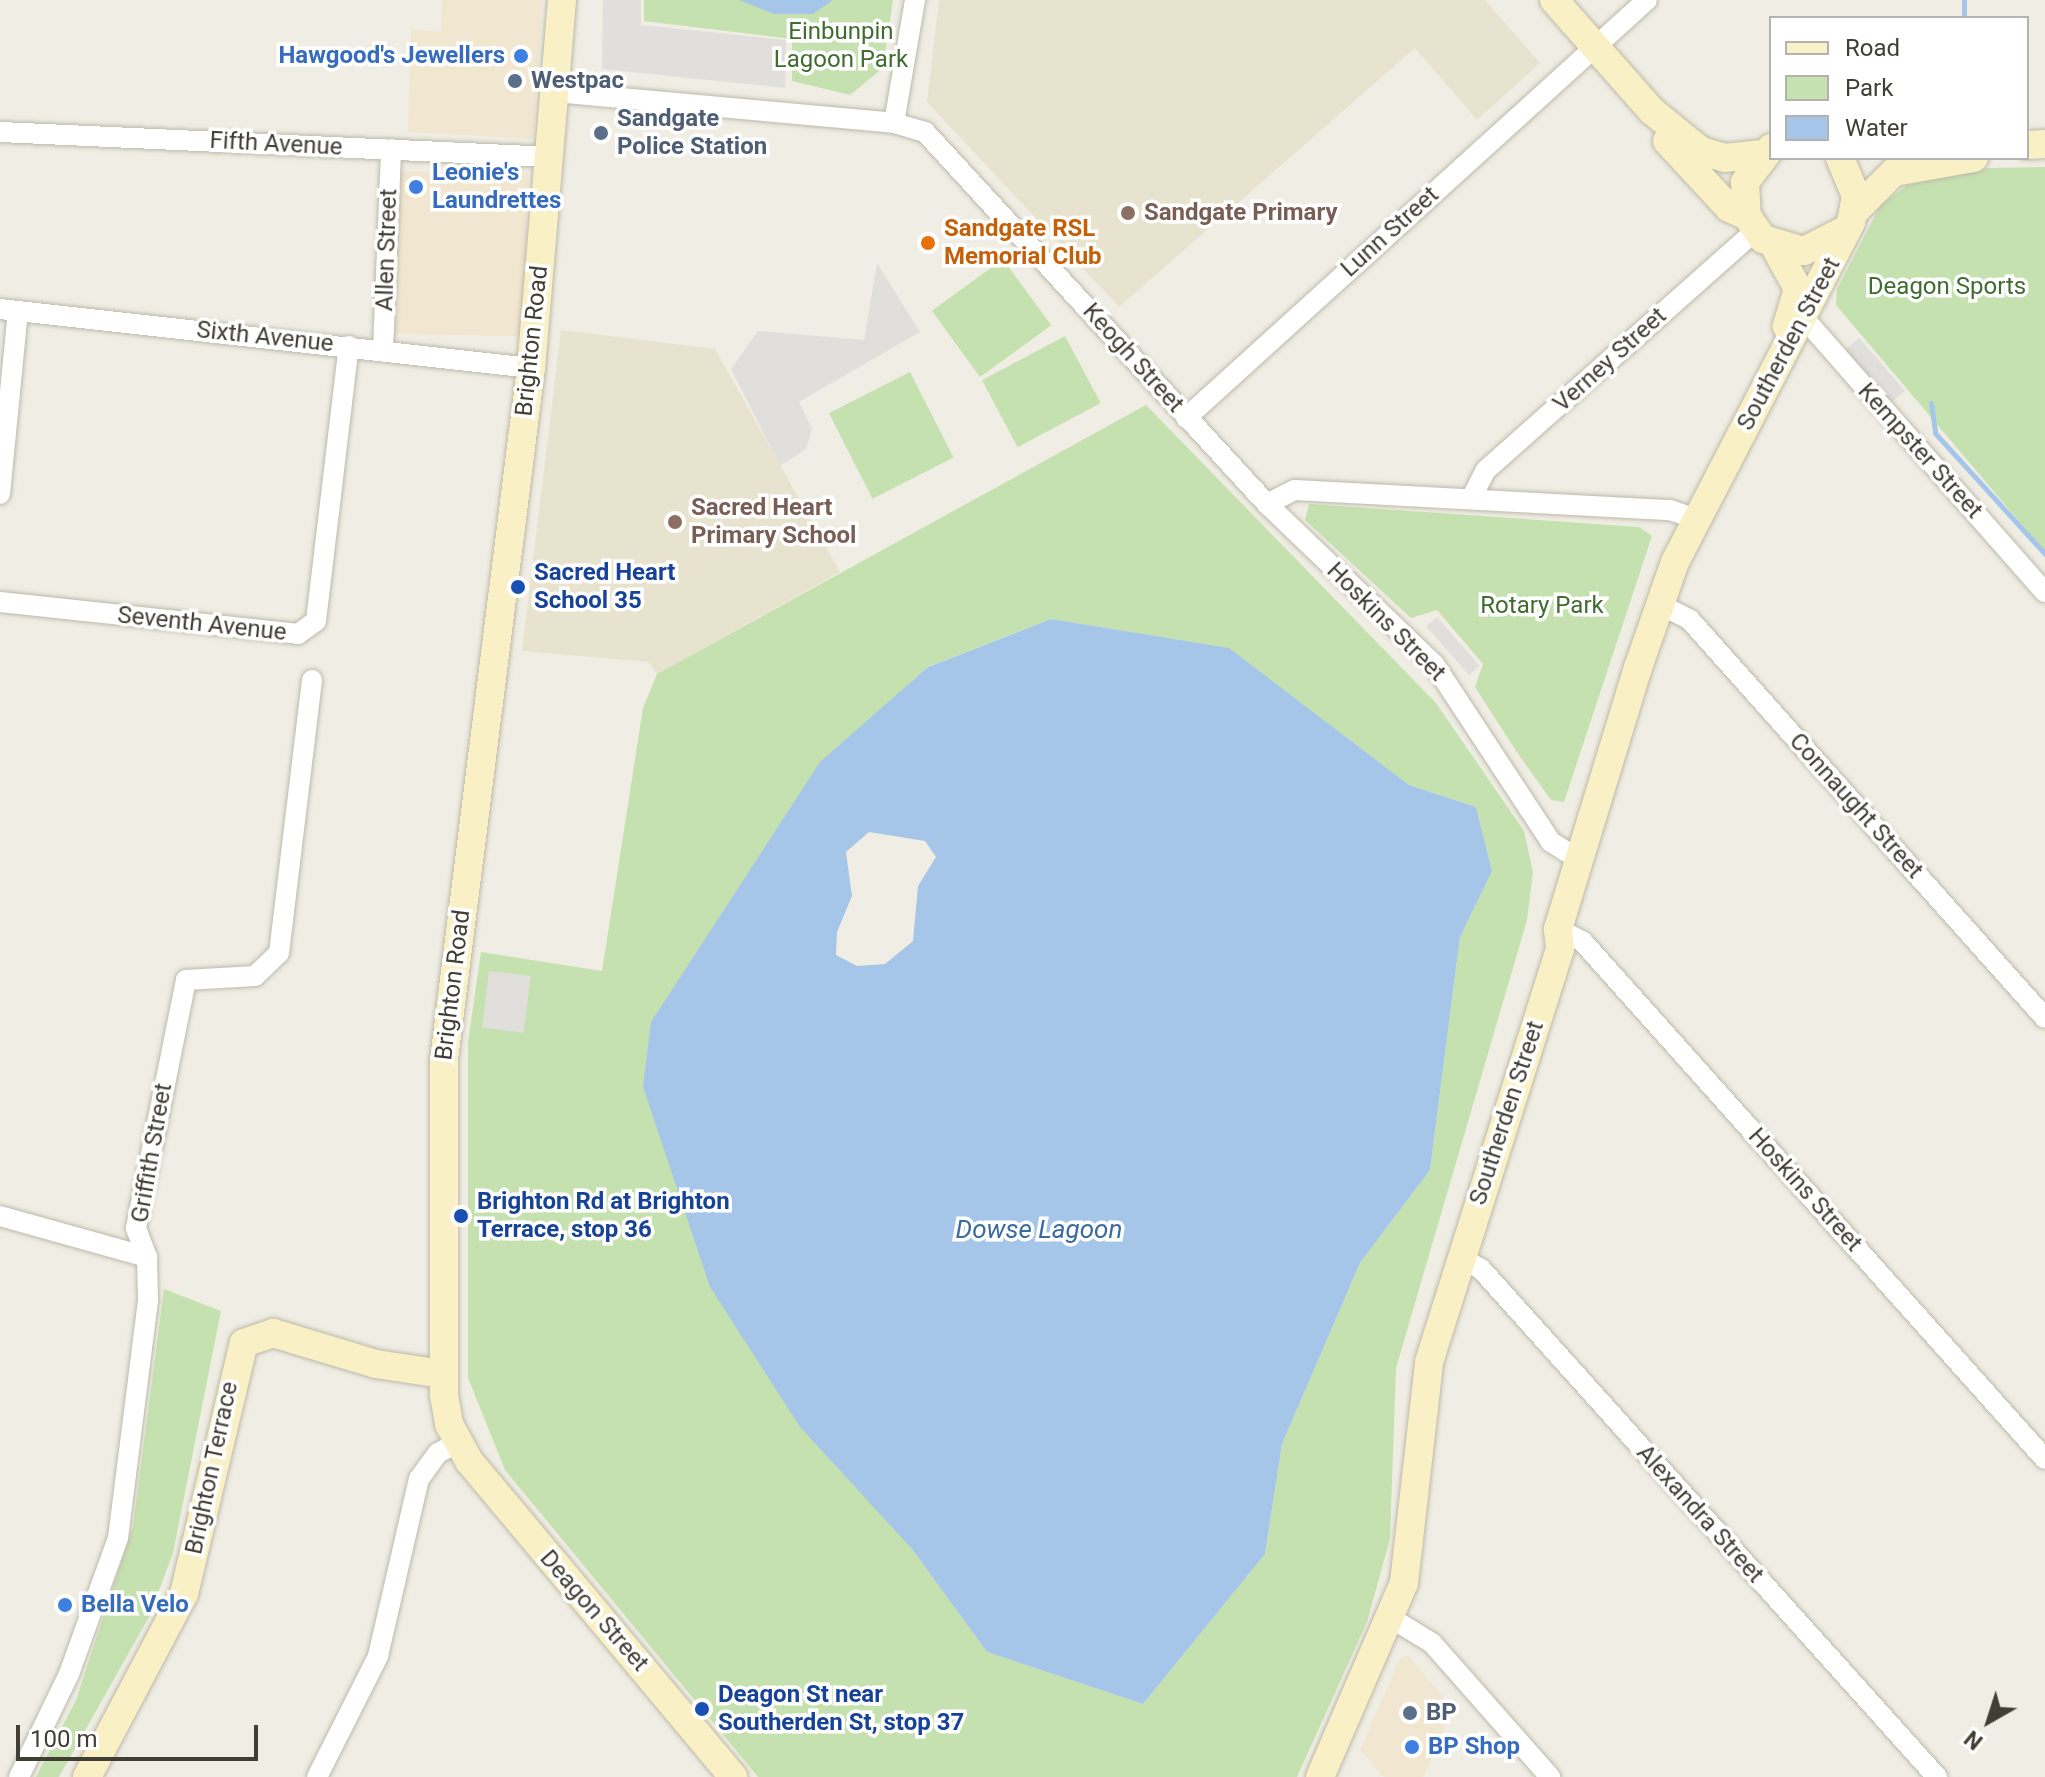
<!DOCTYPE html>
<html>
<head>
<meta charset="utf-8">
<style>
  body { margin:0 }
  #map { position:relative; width:2045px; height:1777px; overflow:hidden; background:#f0eee4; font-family:Roboto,sans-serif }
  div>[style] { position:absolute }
  .commercial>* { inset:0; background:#f1e6d0; transform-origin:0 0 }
  .education>* { inset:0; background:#e8e3cf }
  .green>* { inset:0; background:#c6e1b0; transform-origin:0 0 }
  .parking>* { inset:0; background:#e1dfdc; transform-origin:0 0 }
  .water>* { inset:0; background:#a5c6e8 }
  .stream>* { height:5px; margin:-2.5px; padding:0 2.5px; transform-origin:2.5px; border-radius:2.5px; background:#a5c6e8 }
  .roads { filter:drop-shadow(0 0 2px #bdb9aa) drop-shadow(0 0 2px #bdb9aa) }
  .street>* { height:20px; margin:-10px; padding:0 10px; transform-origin:10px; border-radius:10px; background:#fff }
  .secondary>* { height:28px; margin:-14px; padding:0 14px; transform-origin:14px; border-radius:14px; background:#f9f1c5 }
  .dots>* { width:22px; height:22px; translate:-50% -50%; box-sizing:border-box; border:4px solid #fff; border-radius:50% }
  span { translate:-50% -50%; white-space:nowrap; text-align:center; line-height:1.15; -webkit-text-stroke:7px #fff; paint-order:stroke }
  .park-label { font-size:24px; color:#3f6d2e }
  .shop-label { font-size:24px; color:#366cbe; font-weight:700 }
  .right { translate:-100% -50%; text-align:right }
  .left { translate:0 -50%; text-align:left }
  .service-label { font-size:24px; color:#4e5e75; font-weight:700 }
  .street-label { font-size:24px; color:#413e34 }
  .education-label { font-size:24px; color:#785e54; font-weight:700 }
  .food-label { font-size:24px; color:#c56008; font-weight:700 }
  .transit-label { font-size:24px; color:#164399; font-weight:700 }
  .water-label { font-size:26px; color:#396ba2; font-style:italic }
  .legend { position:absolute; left:1769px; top:16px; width:260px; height:144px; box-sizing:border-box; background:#fff; border:2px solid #b3b2ae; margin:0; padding:10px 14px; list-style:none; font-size:24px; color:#413e34 }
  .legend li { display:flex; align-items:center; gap:16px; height:40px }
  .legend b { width:40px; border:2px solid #b3b2ae }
  .north { position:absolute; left:1949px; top:1681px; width:80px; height:80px; -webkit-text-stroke:6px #fff; paint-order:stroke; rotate:219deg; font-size:22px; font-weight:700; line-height:32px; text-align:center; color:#413e34 }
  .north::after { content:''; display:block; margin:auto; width:28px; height:36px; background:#413e34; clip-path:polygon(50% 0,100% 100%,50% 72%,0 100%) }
  .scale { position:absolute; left:16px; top:1725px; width:242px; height:36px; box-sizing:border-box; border:4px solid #413e34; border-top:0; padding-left:10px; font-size:24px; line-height:28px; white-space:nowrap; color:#413e34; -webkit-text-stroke:6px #fff; paint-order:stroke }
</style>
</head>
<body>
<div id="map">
  <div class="commercial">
    <div style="clip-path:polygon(442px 0,542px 0,533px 139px,408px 132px,411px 29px,441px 32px)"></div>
    <div style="left:397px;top:171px;width:131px;height:163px;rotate:1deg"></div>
    <div style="clip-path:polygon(1409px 1656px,1443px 1697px,1444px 1729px,1423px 1777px,1384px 1777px,1360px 1750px,1400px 1658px)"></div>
  </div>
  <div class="education">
    <div style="clip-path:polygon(939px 0,1485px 0,1540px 63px,1477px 120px,1415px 48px,1119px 307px,927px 102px)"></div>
    <div style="clip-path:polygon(561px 330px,715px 349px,840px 572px,657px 674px,648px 662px,522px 651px)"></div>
  </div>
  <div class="green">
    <div style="clip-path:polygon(644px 0,893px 0,883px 68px,850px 95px,792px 81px,792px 39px,644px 21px)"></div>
    <div style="clip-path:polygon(2045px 167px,2045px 552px,1836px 305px,1837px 289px,1880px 206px,1907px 185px,1988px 168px)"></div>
    <div style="left:1003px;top:259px;width:82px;height:88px;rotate:54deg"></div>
    <div style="left:1065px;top:336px;width:76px;height:94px;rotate:62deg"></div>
    <div style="left:910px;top:372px;width:96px;height:91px;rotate:63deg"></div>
    <div style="clip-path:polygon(evenodd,1146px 405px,1436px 703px,1524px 831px,1533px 872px,1527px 920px,1396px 1368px,1390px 1539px,1367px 1622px,1297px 1777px,758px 1777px,505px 1470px,468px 1378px,468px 1042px,481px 952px,602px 971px,643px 708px,657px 674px,1146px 405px,1051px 619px,1228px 648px,1409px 785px,1476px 807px,1492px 871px,1460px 937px,1430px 1170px,1360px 1263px,1282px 1444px,1265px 1554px,1143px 1704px,987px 1652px,912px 1549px,664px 1145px,643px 1087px,927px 667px,1051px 619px)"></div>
    <div style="clip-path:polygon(1309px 504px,1639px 527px,1652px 536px,1564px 802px,1551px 800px,1516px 751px,1475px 687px,1483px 664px,1437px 610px,1411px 618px,1305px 520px)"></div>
    <div style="clip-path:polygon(164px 1289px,221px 1311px,173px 1553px,149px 1617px,59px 1777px,36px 1777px,76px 1700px,133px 1526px)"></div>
  </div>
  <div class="parking">
    <div style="clip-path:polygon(603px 0,641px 0,641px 25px,786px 40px,785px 88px,602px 69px)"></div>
    <div style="clip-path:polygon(877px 263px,920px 332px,799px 402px,812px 429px,806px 449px,780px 466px,731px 369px,758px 331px,864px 340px)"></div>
    <div style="left:1859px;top:338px;width:70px;height:30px;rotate:49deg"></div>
    <div style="left:1437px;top:617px;width:65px;height:14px;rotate:49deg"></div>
    <div style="left:489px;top:971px;width:42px;height:57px;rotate:7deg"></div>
  </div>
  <div class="water">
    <div style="clip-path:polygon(739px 0,833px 0,813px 14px,774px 14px)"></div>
    <div style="clip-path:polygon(evenodd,1051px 619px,1229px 648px,1409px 785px,1476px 807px,1492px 871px,1460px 937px,1430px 1170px,1360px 1263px,1282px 1444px,1265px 1554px,1143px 1704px,987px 1652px,912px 1549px,800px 1427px,710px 1287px,643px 1087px,651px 1022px,820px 762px,928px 667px,1051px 619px,869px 832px,925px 841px,936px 857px,918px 886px,913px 941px,885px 964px,857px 966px,836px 955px,837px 932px,852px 896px,846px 852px,869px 832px)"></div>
  </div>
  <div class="stream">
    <div style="left:1964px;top:0;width:18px;rotate:90deg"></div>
    <div style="left:1931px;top:403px;width:30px;rotate:82deg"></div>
    <div style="left:1935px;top:433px;width:164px;rotate:47.7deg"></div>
  </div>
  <div class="roads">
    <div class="street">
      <div style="left:555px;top:92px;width:340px;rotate:5.2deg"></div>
      <div style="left:894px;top:123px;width:32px;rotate:16deg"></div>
      <div style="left:925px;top:132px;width:505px;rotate:47.41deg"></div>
      <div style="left:1267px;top:504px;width:231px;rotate:43.8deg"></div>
      <div style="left:1434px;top:664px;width:213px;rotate:56.7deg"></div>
      <div style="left:1551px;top:842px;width:34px;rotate:32deg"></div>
      <div style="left:894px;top:123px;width:125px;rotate:-80.3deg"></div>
      <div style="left:0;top:132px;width:553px;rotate:2.59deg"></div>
      <div style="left:0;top:309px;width:534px;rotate:6.34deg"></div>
      <div style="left:1796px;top:309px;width:377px;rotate:48.7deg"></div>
      <div style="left:383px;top:351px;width:202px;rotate:-87.7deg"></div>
      <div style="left:1186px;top:418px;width:622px;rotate:-42.2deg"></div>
      <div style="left:0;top:494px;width:184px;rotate:-84.4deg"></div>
      <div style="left:1472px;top:497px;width:30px;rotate:-63deg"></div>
      <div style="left:1486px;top:470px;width:361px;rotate:-41.6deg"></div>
      <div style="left:1267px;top:504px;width:31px;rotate:-27deg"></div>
      <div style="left:1295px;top:490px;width:376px;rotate:3.1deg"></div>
      <div style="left:1670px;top:510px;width:28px;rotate:19deg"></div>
      <div style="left:0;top:602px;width:300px;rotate:6.1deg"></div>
      <div style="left:298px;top:634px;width:22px;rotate:-36deg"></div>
      <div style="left:316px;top:621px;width:277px;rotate:-83.2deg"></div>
      <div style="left:1659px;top:604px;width:35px;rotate:27deg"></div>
      <div style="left:1690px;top:620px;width:533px;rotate:48.27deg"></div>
      <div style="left:1558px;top:929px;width:28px;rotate:27deg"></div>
      <div style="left:1583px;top:942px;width:693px;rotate:48.22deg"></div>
      <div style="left:0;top:1216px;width:153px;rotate:15.6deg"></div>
      <div style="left:1460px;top:1257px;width:24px;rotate:30deg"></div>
      <div style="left:1481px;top:1269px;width:683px;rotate:48.09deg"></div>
      <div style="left:1391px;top:1618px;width:48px;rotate:31.4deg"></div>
      <div style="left:1432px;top:1643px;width:179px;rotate:48.6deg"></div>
      <div style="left:19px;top:1777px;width:114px;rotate:-64.1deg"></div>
      <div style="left:69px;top:1674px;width:145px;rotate:-70.2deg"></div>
      <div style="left:118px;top:1538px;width:241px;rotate:-82.8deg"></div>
      <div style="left:148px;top:1299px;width:42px;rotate:-91.4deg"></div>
      <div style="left:147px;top:1257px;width:31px;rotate:-111deg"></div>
      <div style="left:136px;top:1228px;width:253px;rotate:-78.6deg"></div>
      <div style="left:186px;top:980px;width:69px;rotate:-3.3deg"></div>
      <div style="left:255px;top:976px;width:33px;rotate:-44deg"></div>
      <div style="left:279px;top:953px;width:275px;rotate:-83.1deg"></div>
      <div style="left:317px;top:1777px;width:136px;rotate:-63.2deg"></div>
      <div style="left:378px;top:1656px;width:182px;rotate:-77deg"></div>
      <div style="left:419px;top:1479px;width:32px;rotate:-54deg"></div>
      <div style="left:438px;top:1453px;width:21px;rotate:-28deg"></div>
    </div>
    <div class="secondary">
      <div style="left:562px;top:0;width:369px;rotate:94.8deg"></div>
      <div style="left:531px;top:368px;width:697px;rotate:97.17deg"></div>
      <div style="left:444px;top:1060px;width:335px;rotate:90deg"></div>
      <div style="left:444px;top:1395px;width:29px;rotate:80deg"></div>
      <div style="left:449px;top:1424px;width:42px;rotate:61.6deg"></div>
      <div style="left:469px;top:1461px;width:412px;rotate:50.1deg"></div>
      <div style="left:1554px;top:0;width:148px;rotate:48.6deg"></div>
      <div style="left:1652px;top:111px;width:63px;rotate:39.2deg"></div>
      <div style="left:1701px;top:151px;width:25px;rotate:16deg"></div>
      <div style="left:1725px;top:158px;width:38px;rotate:-6deg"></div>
      <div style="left:1667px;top:141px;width:91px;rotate:47.2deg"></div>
      <div style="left:1729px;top:208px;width:20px;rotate:24deg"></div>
      <div style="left:2027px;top:145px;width:18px;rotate:-3deg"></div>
      <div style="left:1771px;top:148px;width:43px;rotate:127.4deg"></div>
      <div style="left:1745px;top:182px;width:34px;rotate:87deg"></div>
      <div style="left:1747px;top:216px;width:28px;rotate:55deg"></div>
      <div style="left:1763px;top:239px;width:43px;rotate:16.3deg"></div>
      <div style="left:1804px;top:251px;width:48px;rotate:-27.1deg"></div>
      <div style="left:1854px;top:212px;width:57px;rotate:-45deg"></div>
      <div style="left:1894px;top:172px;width:81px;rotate:-9.9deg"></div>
      <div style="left:1775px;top:247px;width:48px;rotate:61.3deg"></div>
      <div style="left:1798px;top:289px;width:39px;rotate:107deg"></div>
      <div style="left:87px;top:1777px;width:207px;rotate:-62.1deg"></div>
      <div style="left:184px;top:1594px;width:258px;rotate:-76.6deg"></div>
      <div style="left:244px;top:1343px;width:31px;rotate:-19deg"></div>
      <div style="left:273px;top:1333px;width:108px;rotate:16.8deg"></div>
      <div style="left:376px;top:1364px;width:68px;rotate:8.5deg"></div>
      <div style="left:1320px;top:1777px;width:211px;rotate:-66.6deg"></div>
      <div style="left:1404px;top:1583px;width:222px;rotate:-83.5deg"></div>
      <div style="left:1429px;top:1362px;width:433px;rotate:-72.4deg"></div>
      <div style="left:1560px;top:949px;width:20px;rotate:-96deg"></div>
      <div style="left:1558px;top:929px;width:273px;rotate:-73deg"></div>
      <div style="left:1638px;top:668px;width:112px;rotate:-70.8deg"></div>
      <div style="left:1675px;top:562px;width:383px;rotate:-62.6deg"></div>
      <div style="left:1851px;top:222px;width:26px;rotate:-79deg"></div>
      <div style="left:1856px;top:196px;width:41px;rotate:-112.8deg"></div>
    </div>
  </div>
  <div class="dots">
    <div style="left:521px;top:56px;background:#3f7fe0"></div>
    <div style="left:515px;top:81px;background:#5c6f8a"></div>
    <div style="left:601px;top:133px;background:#5c6f8a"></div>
    <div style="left:416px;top:187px;background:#3f7fe0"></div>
    <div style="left:1128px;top:213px;background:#8d6e63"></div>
    <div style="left:928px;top:243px;background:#e8710a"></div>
    <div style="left:675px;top:522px;background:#8d6e63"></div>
    <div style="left:518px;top:587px;background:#1a4fb4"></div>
    <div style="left:461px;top:1216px;background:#1a4fb4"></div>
    <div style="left:65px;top:1605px;background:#3f7fe0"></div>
    <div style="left:702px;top:1709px;background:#1a4fb4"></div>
    <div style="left:1410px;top:1713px;background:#5c6f8a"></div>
    <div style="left:1412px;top:1747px;background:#3f7fe0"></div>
  </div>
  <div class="park-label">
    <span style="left:841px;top:46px">Einbunpin<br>Lagoon Park</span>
    <span style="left:1947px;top:287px">Deagon Sports</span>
    <span style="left:1542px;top:606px">Rotary Park</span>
  </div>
  <div class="shop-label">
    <span class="right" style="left:505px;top:56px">Hawgood's Jewellers</span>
    <span class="left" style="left:432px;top:187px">Leonie's<br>Laundrettes</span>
    <span class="left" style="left:81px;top:1605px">Bella Velo</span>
    <span class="left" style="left:1428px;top:1747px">BP Shop</span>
  </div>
  <div class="service-label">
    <span class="left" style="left:531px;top:81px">Westpac</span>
    <span class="left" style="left:617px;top:133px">Sandgate<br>Police Station</span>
    <span class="left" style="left:1426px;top:1713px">BP</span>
  </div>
  <div class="street-label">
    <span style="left:276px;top:144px;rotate:3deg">Fifth Avenue</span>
    <span style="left:1390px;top:232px;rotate:-42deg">Lunn Street</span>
    <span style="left:387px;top:250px;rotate:-88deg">Allen Street</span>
    <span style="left:265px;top:337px;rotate:6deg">Sixth Avenue</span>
    <span style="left:532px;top:341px;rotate:-84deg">Brighton Road</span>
    <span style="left:1789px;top:344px;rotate:-62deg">Southerden Street</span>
    <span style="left:1133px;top:358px;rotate:48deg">Keogh Street</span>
    <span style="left:1610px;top:360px;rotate:-42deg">Verney Street</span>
    <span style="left:1920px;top:451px;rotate:48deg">Kempster Street</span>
    <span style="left:1386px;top:622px;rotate:45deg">Hoskins Street</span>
    <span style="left:202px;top:624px;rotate:6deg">Seventh Avenue</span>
    <span style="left:1856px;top:806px;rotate:48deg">Connaught Street</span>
    <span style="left:453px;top:985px;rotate:-83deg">Brighton Road</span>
    <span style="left:1507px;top:1113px;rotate:-72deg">Southerden Street</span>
    <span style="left:152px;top:1153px;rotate:-80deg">Griffith Street</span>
    <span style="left:1805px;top:1190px;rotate:48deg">Hoskins Street</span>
    <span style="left:212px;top:1468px;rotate:-78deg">Brighton Terrace</span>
    <span style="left:1700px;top:1514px;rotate:48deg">Alexandra Street</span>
    <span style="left:594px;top:1611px;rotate:49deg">Deagon Street</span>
  </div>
  <div class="education-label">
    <span class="left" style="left:1144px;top:213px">Sandgate Primary</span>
    <span class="left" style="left:691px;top:522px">Sacred Heart<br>Primary School</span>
  </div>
  <div class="food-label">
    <span class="left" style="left:944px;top:243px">Sandgate RSL<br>Memorial Club</span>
  </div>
  <div class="transit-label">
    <span class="left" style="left:534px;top:587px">Sacred Heart<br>School 35</span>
    <span class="left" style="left:477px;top:1216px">Brighton Rd at Brighton<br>Terrace, stop 36</span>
    <span class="left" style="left:718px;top:1709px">Deagon St near<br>Southerden St, stop 37</span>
  </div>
  <div class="water-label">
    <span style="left:1039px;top:1230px">Dowse Lagoon</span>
  </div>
  <ul class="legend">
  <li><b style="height:10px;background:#f9f1c5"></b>Road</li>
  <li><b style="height:22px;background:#c6e1b0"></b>Park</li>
  <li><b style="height:22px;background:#a5c6e8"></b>Water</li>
  </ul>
  <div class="north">N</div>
  <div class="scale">100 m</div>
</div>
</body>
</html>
